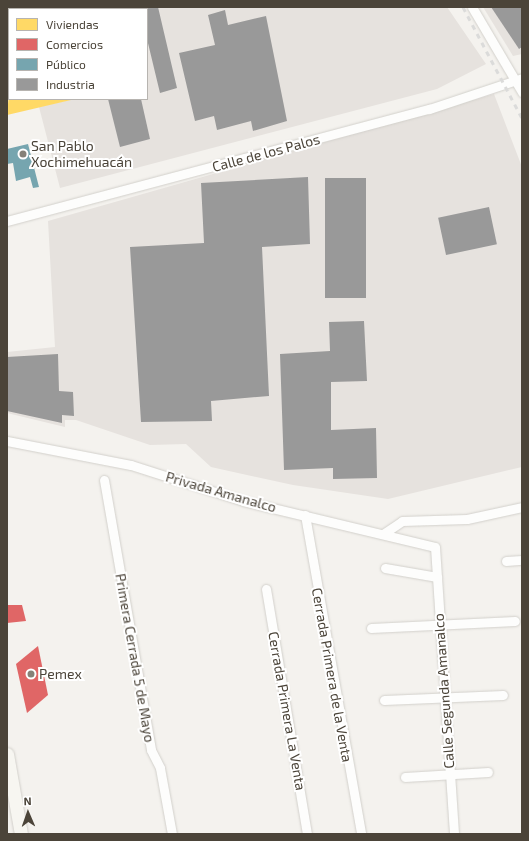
<!DOCTYPE html>
<html>
<head>
<meta charset="utf-8">
<style>
  body { margin:0 }
  #map { position:relative; width:529px; height:841px; overflow:hidden; background:#f4f2ee; font-family:"Exo 2",sans-serif }
  div>[style] { position:absolute }
  .industrial>* { inset:0; background:#e6e2de }
  .green>* { inset:0; background:#e1eecf; transform-origin:0 0 }
  .homes>* { inset:0; background:#ffd966; transform-origin:0 0 }
  .shops>* { inset:0; background:#e06666 }
  .public>* { inset:0; background:#76a5af }
  .industry>* { inset:0; background:#999; transform-origin:0 0 }
  .roads { filter:drop-shadow(0 0 1px #d2d0cb) drop-shadow(0 0 1px #d2d0cb) }
  .minor>* { height:9px; margin:-4.5px; padding:0 4.5px; transform-origin:4.5px; border-radius:4.5px; background:#fdfdfc }
  .secondary>* { height:13px; margin:-6.5px; padding:0 6.5px; transform-origin:6.5px; border-radius:6.5px; background:#f7f6f1 }
  .rail>* { height:3px; margin-top:-1.5px; transform-origin:0; background:repeating-linear-gradient(90deg,#dbdbda 0 5px,transparent 0 10px) }
  .dots>* { width:11px; height:11px; translate:-50% -50%; box-sizing:border-box; border:2px solid #fff; border-radius:50% }
  span { translate:-50% -50%; white-space:nowrap; text-align:center; line-height:1.15; -webkit-text-stroke:4px #fff; paint-order:stroke }
  .poi-label { font-size:14px; color:#4b4439 }
  .left { translate:0 -50%; text-align:left }
  .street-label { font-size:14px; color:#4b4439 }
  .frame { position:absolute; inset:0; border:8px solid #4b4439; pointer-events:none }
  .legend { position:absolute; left:8px; top:8px; width:140px; height:92px; box-sizing:border-box; background:#fff; border:1px solid #b7b4b0; margin:0; padding:5px 7px; list-style:none; font-size:12px; color:#4b4439 }
  .legend li { display:flex; align-items:center; gap:8px; height:20px }
  .legend b { width:20px; border:1px solid #b7b4b0 }
  .north { position:absolute; left:8px; top:793px; width:40px; height:40px; -webkit-text-stroke:3px #fff; paint-order:stroke; rotate:358deg; font-size:11px; font-weight:700; line-height:16px; text-align:center; color:#4b4439 }
  .north::after { content:''; display:block; margin:auto; width:14px; height:18px; background:#4b4439; clip-path:polygon(50% 0,100% 100%,50% 72%,0 100%) }
</style>
</head>
<body>
<div id="map">
  <div class="industrial">
    <div style="clip-path:polygon(86px 7px,447px 7px,486px 64px,437px 89px,60px 188px,39px 107px,74px 99px,147px 99px,147px 9px)"></div>
    <div style="clip-path:polygon(483px 7px,522px 7px,522px 54px,513px 56px)"></div>
    <div style="clip-path:polygon(494px 94px,522px 167px,522px 467px,388px 499px,293px 485px,211px 467px,186px 444px,150px 445px,76px 420px,65px 420px,65px 427px,7px 413px,7px 352px,55px 347px,48px 221px)"></div>
  </div>
  <div class="green">
    <div style="left:9px;top:13px;width:56px;height:2px;rotate:90deg"></div>
  </div>
  <div class="homes">
    <div style="left:64px;top:7px;width:22px;height:2px"></div>
    <div style="clip-path:polygon(9px 93px,9px 99px,71px 100px,7px 115px)"></div>
  </div>
  <div class="shops">
    <div style="clip-path:polygon(7px 605px,22px 605px,26px 621px,7px 623px)"></div>
    <div style="clip-path:polygon(38px 646px,48px 695px,27px 713px,16px 664px)"></div>
  </div>
  <div class="public">
    <div style="clip-path:polygon(28px 144px,39px 187px,33px 188px,30px 177px,16px 181px,13px 163px,7px 164px,7px 149px)"></div>
  </div>
  <div class="industry">
    <div style="left:86px;top:7px;width:34px;height:2px"></div>
    <div style="clip-path:polygon(139px 7px,158px 7px,177px 88px,160px 93px,147px 39px,147px 9px)"></div>
    <div style="clip-path:polygon(491px 7px,522px 7px,522px 47px,519px 49px)"></div>
    <div style="clip-path:polygon(225px 10px,228px 25px,266px 16px,287px 121px,253px 131px,251px 121px,217px 130px,214px 116px,195px 121px,179px 53px,215px 45px,208px 15px)"></div>
    <div style="clip-path:polygon(108px 99px,141px 99px,150px 139px,120px 147px)"></div>
    <div style="clip-path:polygon(308px 177px,310px 244px,262px 247px,269px 396px,211px 401px,212px 421px,141px 422px,130px 247px,204px 243px,201px 183px)"></div>
    <div style="left:325px;top:178px;width:41px;height:120px"></div>
    <div style="left:489px;top:207px;width:38px;height:52px;rotate:78deg"></div>
    <div style="clip-path:polygon(364px 321px,367px 381px,331px 382px,331px 430px,376px 428px,377px 478px,333px 479px,333px 468px,284px 470px,280px 354px,330px 351px,329px 322px)"></div>
    <div style="clip-path:polygon(58px 354px,59px 391px,73px 392px,74px 416px,62px 415px,62px 423px,7px 411px,7px 357px)"></div>
  </div>
  <div class="roads">
    <div class="minor">
      <div style="left:472px;top:7px;width:99px;rotate:59.5deg"></div>
      <div style="left:7px;top:221px;width:437px;rotate:-14.9deg"></div>
      <div style="left:429px;top:109px;width:98px;rotate:-18.4deg"></div>
      <div style="left:7px;top:441px;width:126px;rotate:11deg"></div>
      <div style="left:131px;top:465px;width:118px;rotate:17.8deg"></div>
      <div style="left:243px;top:501px;width:197px;rotate:13.5deg"></div>
      <div style="left:435px;top:547px;width:288px;rotate:86.2deg"></div>
      <div style="left:104px;top:480px;width:274px;rotate:80.1deg"></div>
      <div style="left:151px;top:750px;width:20px;rotate:63deg"></div>
      <div style="left:160px;top:768px;width:67px;rotate:79.7deg"></div>
      <div style="left:305px;top:515px;width:324px;rotate:80deg"></div>
      <div style="left:383px;top:534px;width:23px;rotate:-34deg"></div>
      <div style="left:402px;top:521px;width:65px;rotate:-1.8deg"></div>
      <div style="left:467px;top:519px;width:56px;rotate:-12.3deg"></div>
      <div style="left:506px;top:561px;width:16px;rotate:-4deg"></div>
      <div style="left:385px;top:568px;width:53px;rotate:9.8deg"></div>
      <div style="left:266px;top:589px;width:248px;rotate:80.5deg"></div>
      <div style="left:371px;top:628px;width:144px;rotate:-2.8deg"></div>
      <div style="left:384px;top:700px;width:119px;rotate:-2.4deg"></div>
      <div style="left:405px;top:777px;width:83px;rotate:-3.4deg"></div>
    </div>
    <div class="secondary">
      <div style="left:7px;top:754px;width:81px;rotate:80.1deg"></div>
    </div>
  </div>
  <div class="rail">
    <div style="left:463px;top:7px;width:126px;rotate:62deg"></div>
  </div>
  <div class="dots">
    <div style="left:23px;top:154px;background:#868178"></div>
    <div style="left:31px;top:674px;background:#868178"></div>
  </div>
  <div class="poi-label">
    <span class="left" style="left:31px;top:154px">San Pablo<br>Xochimehuacán</span>
    <span class="left" style="left:39px;top:674px">Pemex</span>
  </div>
  <div class="street-label">
    <span style="left:266px;top:153px;rotate:-15deg">Calle de los Palos</span>
    <span style="left:221px;top:492px;rotate:16deg">Privada Amanalco</span>
    <span style="left:135px;top:658px;rotate:80deg">Primera Cerrada 5 de Mayo</span>
    <span style="left:332px;top:675px;rotate:80deg">Cerrada Primera de la Venta</span>
    <span style="left:444px;top:691px;rotate:-94deg">Calle Segunda Amanalco</span>
    <span style="left:287px;top:711px;rotate:80deg">Cerrada Primera La Venta</span>
  </div>
  <div class="frame"></div>
  <ul class="legend">
  <li><b style="height:11px;background:#ffd966"></b>Viviendas</li>
  <li><b style="height:11px;background:#e06666"></b>Comercios</li>
  <li><b style="height:11px;background:#76a5af"></b>Público</li>
  <li><b style="height:11px;background:#999"></b>Industria</li>
  </ul>
  <div class="north">N</div>
</div>
</body>
</html>
